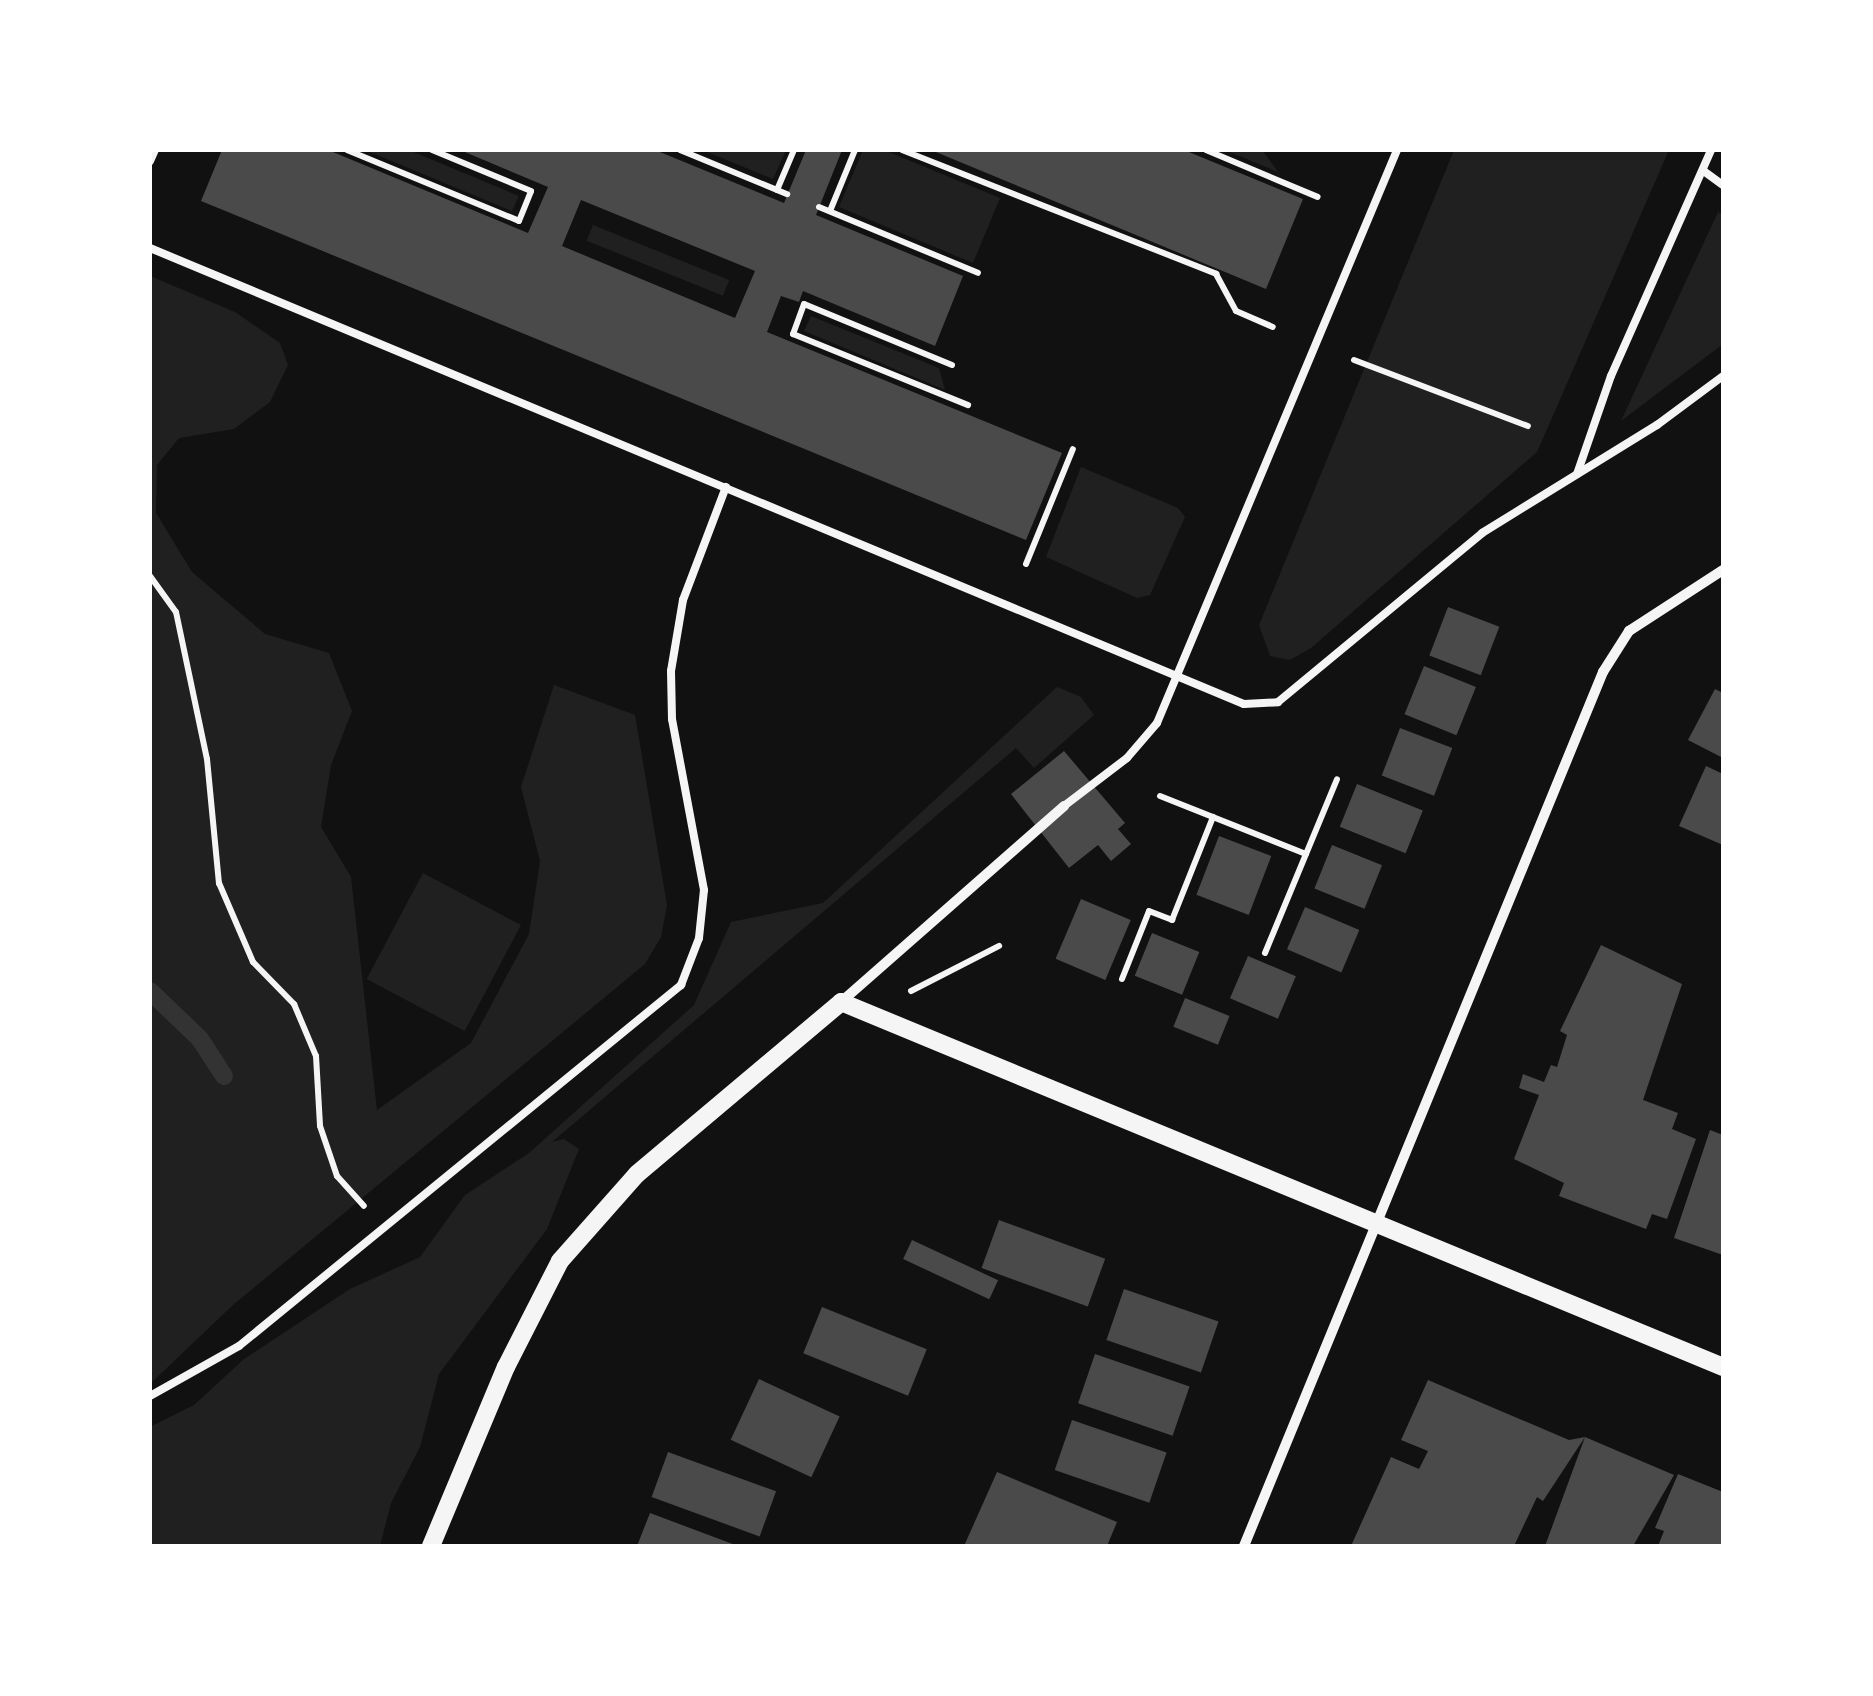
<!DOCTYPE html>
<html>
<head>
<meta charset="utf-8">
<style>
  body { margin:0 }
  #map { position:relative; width:1873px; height:1696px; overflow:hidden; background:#111; font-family:"Sofia Sans Condensed",sans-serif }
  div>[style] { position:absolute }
  .green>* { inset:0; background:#202020; transform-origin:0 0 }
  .stream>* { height:18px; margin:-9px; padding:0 9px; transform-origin:9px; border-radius:9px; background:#333 }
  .building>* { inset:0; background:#4a4a4a; transform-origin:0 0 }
  .path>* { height:6px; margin:-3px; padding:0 3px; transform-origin:3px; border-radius:3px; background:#f5f5f5 }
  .service>* { height:8px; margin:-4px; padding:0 4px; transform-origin:4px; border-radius:4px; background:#f5f5f5 }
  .minor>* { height:10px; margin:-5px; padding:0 5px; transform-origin:5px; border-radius:5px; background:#f5f5f5 }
  .tertiary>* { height:18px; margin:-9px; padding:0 9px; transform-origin:9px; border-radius:9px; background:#f5f5f5 }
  span { translate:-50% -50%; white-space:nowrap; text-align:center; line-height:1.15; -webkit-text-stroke:8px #fff; paint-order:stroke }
  .frame { position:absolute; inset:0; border:152px solid #fff; pointer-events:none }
</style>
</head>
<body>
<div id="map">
  <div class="green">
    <div style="clip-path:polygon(365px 150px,409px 150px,519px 196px,512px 211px)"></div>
    <div style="clip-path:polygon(702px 150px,786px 150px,773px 179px)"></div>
    <div style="clip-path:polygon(863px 150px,884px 150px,1000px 198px,973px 263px,839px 207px)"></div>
    <div style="clip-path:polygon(1225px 150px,1262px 150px,1278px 172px)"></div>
    <div style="clip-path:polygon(1454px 150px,1669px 150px,1537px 452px,1311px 648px,1290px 660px,1270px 656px,1259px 625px)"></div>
    <div style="clip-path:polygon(1718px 212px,1723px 215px,1723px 344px,1621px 421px)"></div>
    <div style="left:593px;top:225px;width:147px;height:17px;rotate:22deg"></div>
    <div style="clip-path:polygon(150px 276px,235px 312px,280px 343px,288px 365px,270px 402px,234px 429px,179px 438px,157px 465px,156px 513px,192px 572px,265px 634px,329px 653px,352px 711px,331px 765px,321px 827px,351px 877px,377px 1110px,471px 1043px,529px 934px,540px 861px,521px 787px,554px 685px,635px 715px,667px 905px,661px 937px,645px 964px,233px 1305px,150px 1384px)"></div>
    <div style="clip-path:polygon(811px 316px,939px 368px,945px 390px,804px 331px)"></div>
    <div style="clip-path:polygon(1081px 467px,1178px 508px,1185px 517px,1150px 595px,1137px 598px,1046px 557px)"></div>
    <div style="clip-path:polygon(1057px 687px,1081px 697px,1094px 715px,1034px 768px,1016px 748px,552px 1142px,564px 1139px,579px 1149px,547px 1229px,439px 1374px,420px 1447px,391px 1503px,380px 1546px,150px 1546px,150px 1427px,194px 1405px,244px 1359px,350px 1289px,420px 1257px,465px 1195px,529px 1153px,694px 1005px,731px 922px,823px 903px)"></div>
    <div style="left:423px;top:873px;width:111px;height:120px;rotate:28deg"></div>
  </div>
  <div class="stream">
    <div style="left:150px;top:991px;width:69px;rotate:43.8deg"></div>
    <div style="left:200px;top:1039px;width:44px;rotate:57deg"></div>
  </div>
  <div class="building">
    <div style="clip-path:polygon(evenodd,222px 150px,328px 150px,528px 233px,548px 187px,460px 150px,655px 150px,784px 203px,806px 150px,842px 150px,816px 215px,963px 276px,935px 346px,803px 291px,799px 302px,781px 296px,767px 332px,1062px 453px,1026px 540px,201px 201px,222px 150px,581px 200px,755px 271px,735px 318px,562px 246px,581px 200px)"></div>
    <div style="clip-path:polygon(931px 150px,1184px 150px,1303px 199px,1266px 289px)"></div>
    <div style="left:1448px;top:607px;width:55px;height:52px;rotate:21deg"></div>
    <div style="left:1424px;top:666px;width:56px;height:52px;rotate:22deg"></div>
    <div style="clip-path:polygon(1715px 689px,1723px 693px,1723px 758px,1688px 740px)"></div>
    <div style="left:1400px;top:728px;width:56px;height:51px;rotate:21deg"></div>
    <div style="clip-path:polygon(1064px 751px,1125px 823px,1118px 829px,1131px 844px,1111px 861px,1098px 845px,1069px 868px,1011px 794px)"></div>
    <div style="clip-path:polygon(1706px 766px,1723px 774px,1723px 845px,1679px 826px)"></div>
    <div style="left:1357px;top:784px;width:71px;height:46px;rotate:22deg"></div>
    <div style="left:1219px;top:836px;width:56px;height:63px;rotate:21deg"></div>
    <div style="left:1332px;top:845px;width:54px;height:47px;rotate:22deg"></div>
    <div style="left:1081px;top:899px;width:54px;height:65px;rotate:23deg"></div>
    <div style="left:1305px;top:907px;width:59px;height:46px;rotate:23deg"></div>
    <div style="left:1152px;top:933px;width:51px;height:46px;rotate:22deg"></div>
    <div style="clip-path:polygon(1601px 945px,1682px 984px,1643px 1100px,1678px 1113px,1672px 1129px,1696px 1139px,1667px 1219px,1652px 1214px,1646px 1229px,1559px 1196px,1564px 1183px,1514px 1159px,1539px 1095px,1519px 1088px,1523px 1074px,1544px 1082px,1551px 1065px,1557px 1067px,1567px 1035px,1560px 1031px)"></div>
    <div style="left:1248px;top:956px;width:52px;height:46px;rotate:23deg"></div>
    <div style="left:1185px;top:998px;width:48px;height:31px;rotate:22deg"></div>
    <div style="clip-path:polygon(1710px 1130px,1723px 1135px,1723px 1255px,1674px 1238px)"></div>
    <div style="left:999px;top:1220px;width:113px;height:51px;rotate:20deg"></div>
    <div style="left:912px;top:1240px;width:95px;height:21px;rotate:25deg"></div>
    <div style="left:1124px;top:1289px;width:100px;height:54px;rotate:19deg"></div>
    <div style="left:822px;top:1307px;width:113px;height:50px;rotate:22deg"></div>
    <div style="left:1095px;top:1354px;width:100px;height:52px;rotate:19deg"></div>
    <div style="left:759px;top:1379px;width:89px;height:67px;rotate:25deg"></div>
    <div style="clip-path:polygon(1428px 1380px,1569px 1440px,1585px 1437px,1543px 1501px,1537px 1497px,1514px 1546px,1351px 1546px,1391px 1457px,1419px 1469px,1428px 1451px,1401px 1440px)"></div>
    <div style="left:1072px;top:1420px;width:100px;height:53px;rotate:19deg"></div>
    <div style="clip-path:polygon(1585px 1437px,1674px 1475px,1633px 1546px,1545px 1546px)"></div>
    <div style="left:668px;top:1452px;width:115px;height:48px;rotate:20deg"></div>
    <div style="clip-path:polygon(997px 1472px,1117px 1522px,1107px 1546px,964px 1546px)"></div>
    <div style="clip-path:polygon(1678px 1474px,1723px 1492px,1723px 1546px,1658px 1546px,1664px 1531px,1655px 1528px)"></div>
    <div style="clip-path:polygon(650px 1513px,738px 1546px,637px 1546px)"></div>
  </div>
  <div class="path">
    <div style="left:347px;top:150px;width:186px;rotate:22.4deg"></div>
    <div style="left:519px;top:221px;width:32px;rotate:-68deg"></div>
    <div style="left:531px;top:191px;width:107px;rotate:-157.5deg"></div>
    <div style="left:680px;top:150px;width:116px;rotate:22.4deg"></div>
    <div style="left:902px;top:150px;width:338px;rotate:21.5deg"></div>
    <div style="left:1216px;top:274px;width:42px;rotate:61.6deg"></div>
    <div style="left:1236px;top:311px;width:40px;rotate:23.4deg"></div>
    <div style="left:1206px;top:150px;width:121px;rotate:22.8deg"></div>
    <div style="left:777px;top:190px;width:43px;rotate:-67deg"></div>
    <div style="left:819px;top:207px;width:172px;rotate:22.5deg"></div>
    <div style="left:830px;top:211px;width:66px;rotate:-67.7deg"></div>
    <div style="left:1354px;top:360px;width:186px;rotate:20.8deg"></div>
    <div style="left:952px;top:365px;width:160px;rotate:-157.6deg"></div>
    <div style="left:804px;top:304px;width:32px;rotate:110deg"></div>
    <div style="left:793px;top:334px;width:189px;rotate:22.1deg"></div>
    <div style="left:1026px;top:564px;width:124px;rotate:-67.8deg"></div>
    <div style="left:150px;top:576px;width:44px;rotate:54.2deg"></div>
    <div style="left:176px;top:612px;width:150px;rotate:78.1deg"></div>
    <div style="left:207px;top:759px;width:125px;rotate:84.5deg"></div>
    <div style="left:219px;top:883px;width:86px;rotate:66.7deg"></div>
    <div style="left:253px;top:962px;width:59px;rotate:45.7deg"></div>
    <div style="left:294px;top:1004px;width:56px;rotate:67.1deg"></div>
    <div style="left:316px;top:1056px;width:70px;rotate:86.7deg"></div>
    <div style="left:320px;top:1126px;width:53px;rotate:71.2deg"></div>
    <div style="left:337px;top:1176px;width:40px;rotate:48deg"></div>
    <div style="left:1160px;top:796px;width:157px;rotate:21.7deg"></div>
    <div style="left:1265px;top:953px;width:188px;rotate:-67.5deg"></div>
    <div style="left:1122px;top:979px;width:73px;rotate:-68.3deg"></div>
    <div style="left:1149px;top:911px;width:25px;rotate:21deg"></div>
    <div style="left:1172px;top:920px;width:111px;rotate:-68.3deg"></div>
    <div style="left:911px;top:991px;width:99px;rotate:-27.1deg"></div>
  </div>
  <div class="service">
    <div style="left:150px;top:161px;width:12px;rotate:-66deg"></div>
    <div style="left:1705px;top:172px;width:22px;rotate:36deg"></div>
    <div style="left:150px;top:248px;width:1185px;rotate:22.63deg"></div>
    <div style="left:1244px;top:704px;width:34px;rotate:-3deg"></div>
    <div style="left:1278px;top:702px;width:265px;rotate:-39.6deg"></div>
    <div style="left:1482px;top:533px;width:206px;rotate:-31.7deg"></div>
    <div style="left:1657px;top:425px;width:82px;rotate:-36.6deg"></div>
    <div style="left:1577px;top:474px;width:104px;rotate:-70.9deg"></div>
    <div style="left:1611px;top:376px;width:247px;rotate:-66.1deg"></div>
    <div style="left:1064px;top:806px;width:79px;rotate:-37.3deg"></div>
    <div style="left:1127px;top:758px;width:46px;rotate:-49.4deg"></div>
    <div style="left:1157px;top:723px;width:621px;rotate:-67.27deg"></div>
    <div style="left:150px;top:1396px;width:102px;rotate:-29.3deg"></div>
    <div style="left:239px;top:1346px;width:571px;rotate:-39.24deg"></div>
    <div style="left:681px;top:985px;width:50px;rotate:-69deg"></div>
    <div style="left:699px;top:938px;width:48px;rotate:-84.1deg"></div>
    <div style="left:704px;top:890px;width:174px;rotate:-100.6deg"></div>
    <div style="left:672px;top:719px;width:48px;rotate:-91.2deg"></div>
    <div style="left:671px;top:671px;width:72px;rotate:-80.4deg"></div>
    <div style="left:683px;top:600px;width:121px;rotate:-69.2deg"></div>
  </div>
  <div class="minor">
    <div style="left:841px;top:1002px;width:297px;rotate:-41.3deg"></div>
    <div style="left:1244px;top:1546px;width:945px;rotate:-67.67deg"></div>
    <div style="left:1603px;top:672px;width:49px;rotate:-57.6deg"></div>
    <div style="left:1629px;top:631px;width:112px;rotate:-33deg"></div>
  </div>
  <div class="tertiary">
    <div style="left:431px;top:1546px;width:194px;rotate:-67.3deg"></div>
    <div style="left:506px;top:1367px;width:119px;rotate:-63deg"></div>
    <div style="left:560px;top:1261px;width:116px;rotate:-48.5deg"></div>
    <div style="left:637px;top:1174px;width:267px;rotate:-40.1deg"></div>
    <div style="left:841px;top:1002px;width:955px;rotate:22.48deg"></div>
  </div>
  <div class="frame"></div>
</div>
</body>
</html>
